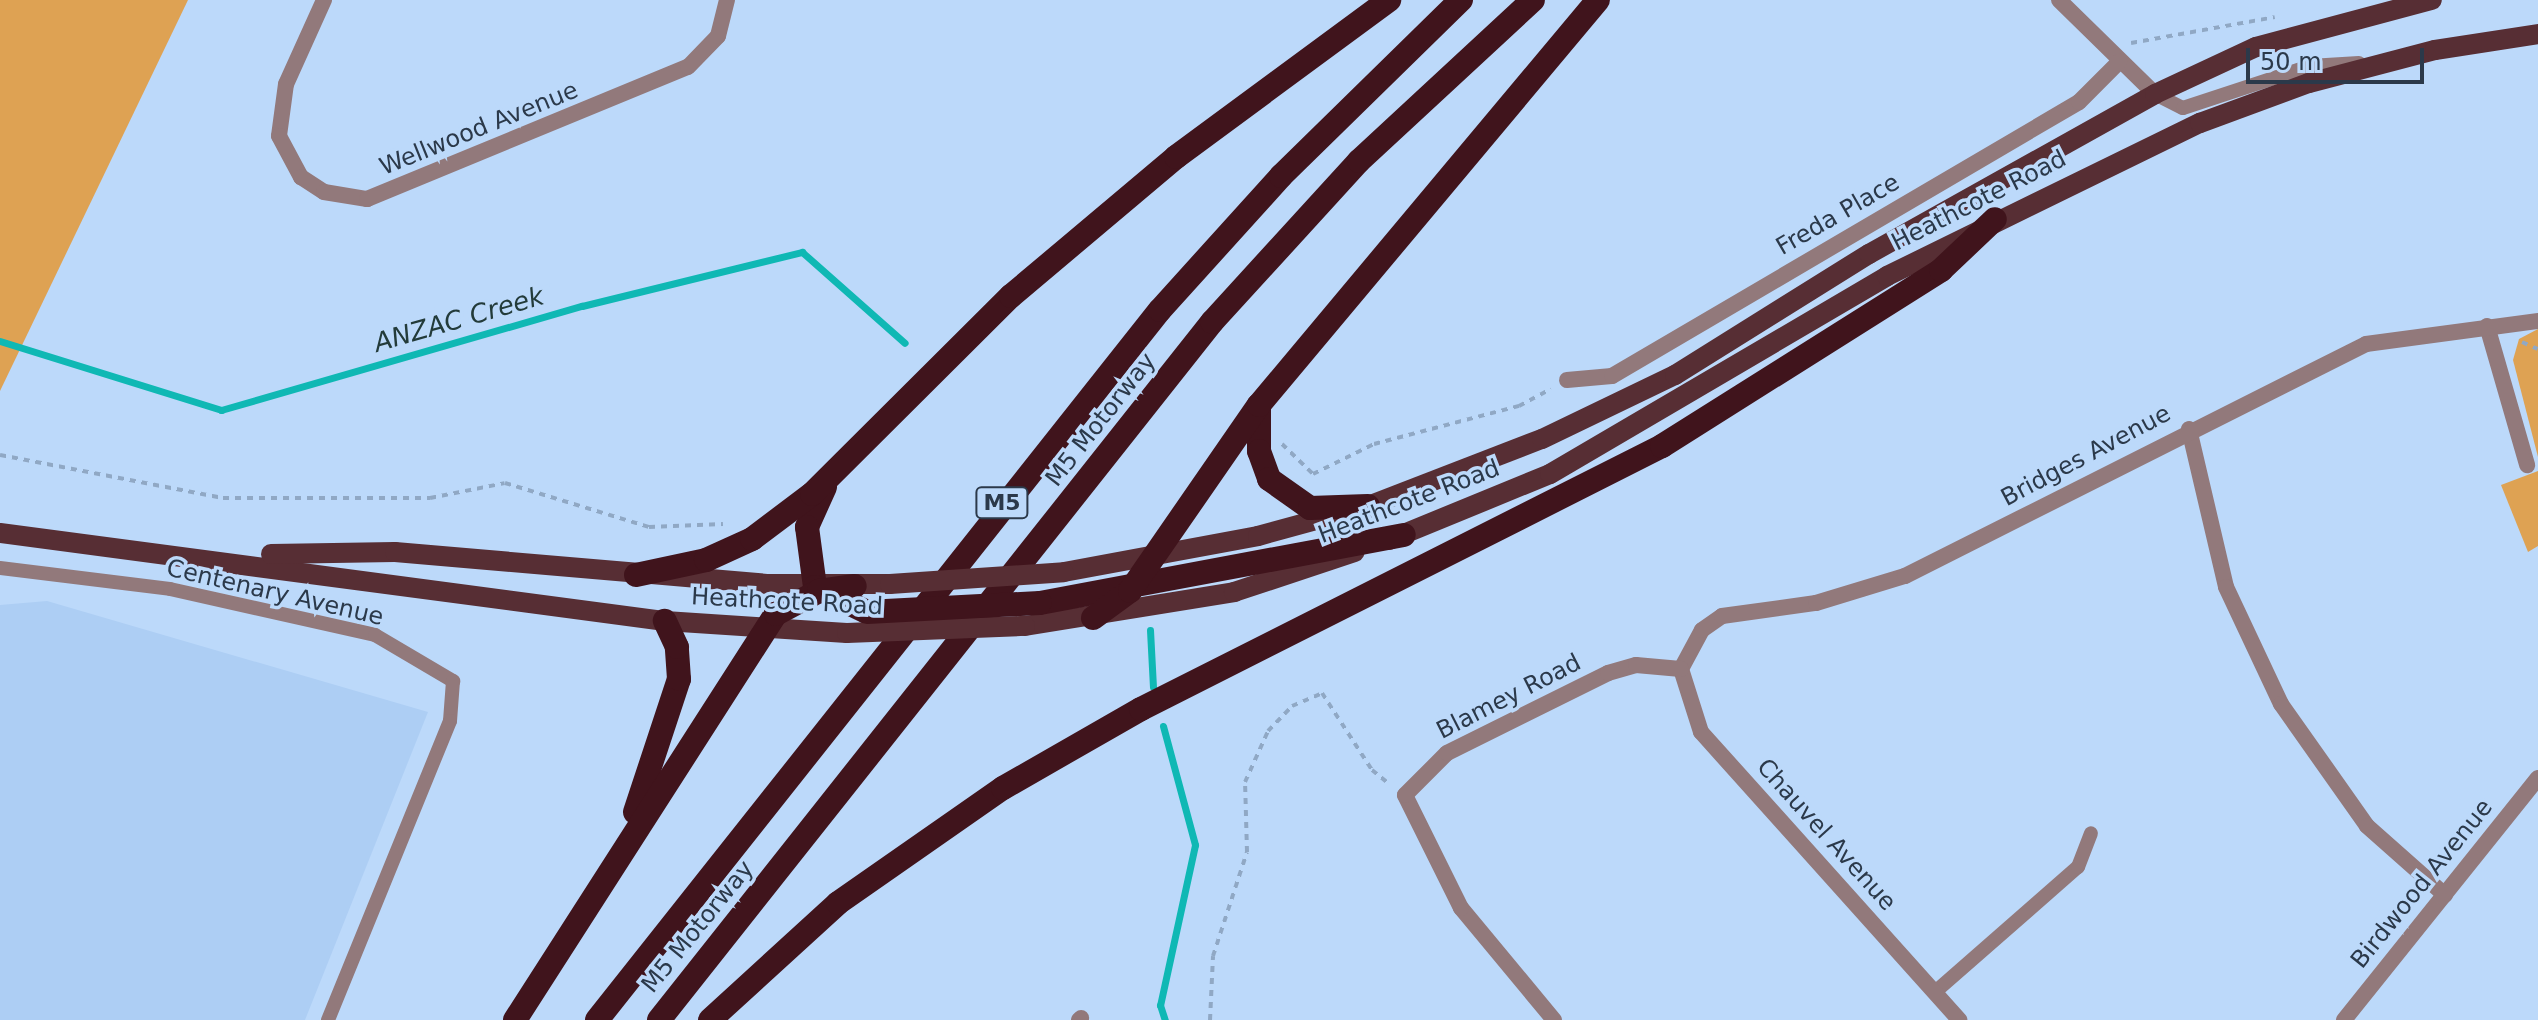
<!DOCTYPE html>
<html>
<head>
<meta charset="utf-8">
<style>
  body { margin:0 }
  #map { position:relative; width:2538px; height:1020px; overflow:hidden; background:#bcd9fa; font-family:"DejaVu Sans",sans-serif }
  div>[style] { position:absolute }
  .built>* { inset:0; background:#adcef4 }
  .green>* { inset:0; background:#dea253 }
  .stream>* { height:7px; margin:-3.5px; padding:0 3.5px; transform-origin:3.5px; border-radius:3.5px; background:#0fb8b4 }
  .path>* { height:4px; margin-top:-2px; transform-origin:0; background:repeating-linear-gradient(90deg,#90a8c4 0 6px,transparent 0 12px) }
  .lane>* { height:14px; margin:-7px; padding:0 7px; transform-origin:7px; border-radius:7px; background:#92797b }
  .street>* { height:16px; margin:-8px; padding:0 8px; transform-origin:8px; border-radius:8px; background:#92797b }
  .primary>* { height:20px; margin:-10px; padding:0 10px; transform-origin:10px; border-radius:10px; background:#572e34 }
  .highway>* { height:24px; margin:-12px; padding:0 12px; transform-origin:12px; border-radius:12px; background:#40141c }
  .primary-bridge>* { height:20px; margin:-10px; padding:0 10px; transform-origin:10px; border-radius:10px; background:#572e34 }
  .highway-bridge>* { height:24px; margin:-12px; padding:0 12px; transform-origin:12px; border-radius:12px; background:#40141c }
  span { translate:-50% -50%; white-space:nowrap; text-align:center; line-height:1.15; -webkit-text-stroke:7px #bcd9fa; paint-order:stroke }
  .shield-label span { padding:2px 6px; background:#bcd9fa; border:2px solid; border-radius:6px; -webkit-text-stroke-width:0 }
  .shield-label { font-size:22px; color:#2b394a; font-weight:700 }
  .street-label { font-size:24px; color:#2b394a }
  .water-label { font-size:26px; color:#233b3a; font-style:italic }
  .scale { position:absolute; left:2246px; top:48px; width:178px; height:36px; box-sizing:border-box; border:4px solid #2b394a; border-top:0; padding-left:10px; font-size:24px; line-height:28px; white-space:nowrap; color:#2b394a; -webkit-text-stroke:6px #bcd9fa; paint-order:stroke }
</style>
</head>
<body>
<div id="map">
  <div class="built">
    <div style="clip-path:polygon(47px 601px,428px 712px,305px 1020px,0 1020px,0 605px)"></div>
  </div>
  <div class="green">
    <div style="clip-path:polygon(0 0,188px 0,0 391px)"></div>
    <div style="clip-path:polygon(2538px 329px,2538px 457px,2513px 360px,2519px 339px)"></div>
    <div style="clip-path:polygon(2538px 471px,2538px 546px,2528px 552px,2501px 485px)"></div>
  </div>
  <div class="stream">
    <div style="left:0;top:341px;width:232px;rotate:17.3deg"></div>
    <div style="left:221px;top:410px;width:376px;rotate:-16.1deg"></div>
    <div style="left:582px;top:306px;width:227px;rotate:-13.8deg"></div>
    <div style="left:802px;top:252px;width:137px;rotate:41.5deg"></div>
    <div style="left:1150px;top:630px;width:57px;rotate:87deg"></div>
    <div style="left:1163px;top:726px;width:123px;rotate:74.9deg"></div>
    <div style="left:1195px;top:845px;width:164px;rotate:102.3deg"></div>
    <div style="left:1160px;top:1005px;width:16px;rotate:72deg"></div>
  </div>
  <div class="path">
    <div style="left:2131px;top:43px;width:146px;rotate:-10.2deg"></div>
    <div style="left:2522px;top:342px;width:17px;rotate:24deg"></div>
    <div style="left:1282px;top:444px;width:43px;rotate:44.1deg"></div>
    <div style="left:1313px;top:474px;width:68px;rotate:-26.2deg"></div>
    <div style="left:1374px;top:444px;width:150px;rotate:-14.7deg"></div>
    <div style="left:1519px;top:406px;width:36px;rotate:-28deg"></div>
    <div style="left:0;top:455px;width:227px;rotate:10.9deg"></div>
    <div style="left:223px;top:498px;width:207px"></div>
    <div style="left:430px;top:498px;width:76px;rotate:-11.3deg"></div>
    <div style="left:505px;top:483px;width:151px;rotate:17deg"></div>
    <div style="left:649px;top:527px;width:74px;rotate:-2.3deg"></div>
    <div style="left:1210px;top:1020px;width:64px;rotate:-87.3deg"></div>
    <div style="left:1213px;top:956px;width:109px;rotate:-71.9deg"></div>
    <div style="left:1247px;top:852px;width:70px;rotate:-91.6deg"></div>
    <div style="left:1245px;top:782px;width:56px;rotate:-65.7deg"></div>
    <div style="left:1268px;top:731px;width:35px;rotate:-46deg"></div>
    <div style="left:1292px;top:706px;width:33px;rotate:-23deg"></div>
    <div style="left:1322px;top:693px;width:92px;rotate:57deg"></div>
    <div style="left:1372px;top:770px;width:22px;rotate:39deg"></div>
  </div>
  <div class="lane">
    <div style="left:2155px;top:94px;width:31px;rotate:27deg"></div>
    <div style="left:2183px;top:108px;width:134px;rotate:-18.3deg"></div>
    <div style="left:2310px;top:66px;width:49px;rotate:-3.5deg"></div>
    <div style="left:0;top:568px;width:171px;rotate:7deg"></div>
    <div style="left:170px;top:589px;width:210px;rotate:12.6deg"></div>
    <div style="left:375px;top:635px;width:91px;rotate:30.5deg"></div>
    <div style="left:453px;top:681px;width:40px;rotate:94.3deg"></div>
    <div style="left:450px;top:721px;width:323px;rotate:112.2deg"></div>
    <div style="left:1935px;top:992px;width:190px;rotate:-41.2deg"></div>
    <div style="left:2078px;top:867px;width:36px;rotate:-69deg"></div>
  </div>
  <div class="street">
    <div style="left:324px;top:0;width:92px;rotate:114.3deg"></div>
    <div style="left:286px;top:84px;width:52px;rotate:97.7deg"></div>
    <div style="left:279px;top:136px;width:47px;rotate:61.8deg"></div>
    <div style="left:301px;top:177px;width:27px;rotate:33deg"></div>
    <div style="left:324px;top:192px;width:44px;rotate:9.2deg"></div>
    <div style="left:367px;top:199px;width:347px;rotate:-22.4deg"></div>
    <div style="left:688px;top:67px;width:43px;rotate:-45.9deg"></div>
    <div style="left:718px;top:36px;width:37px;rotate:-76deg"></div>
    <div style="left:2059px;top:0;width:134px;rotate:44.4deg"></div>
    <div style="left:2487px;top:326px;width:145px;rotate:73.9deg"></div>
    <div style="left:1567px;top:380px;width:45px;rotate:-5.1deg"></div>
    <div style="left:1612px;top:376px;width:541px;rotate:-30.4deg"></div>
    <div style="left:2079px;top:102px;width:57px;rotate:-45deg"></div>
    <div style="left:2189px;top:429px;width:162px;rotate:76.8deg"></div>
    <div style="left:2226px;top:587px;width:129px;rotate:64.8deg"></div>
    <div style="left:2281px;top:704px;width:149px;rotate:54.8deg"></div>
    <div style="left:2367px;top:826px;width:104px;rotate:41.5deg"></div>
    <div style="left:1681px;top:669px;width:44px;rotate:-61.7deg"></div>
    <div style="left:1702px;top:630px;width:24px;rotate:-35deg"></div>
    <div style="left:1722px;top:616px;width:95px;rotate:-7.9deg"></div>
    <div style="left:1816px;top:603px;width:93px;rotate:-16.9deg"></div>
    <div style="left:1905px;top:576px;width:516px;rotate:-26.71deg"></div>
    <div style="left:2366px;top:344px;width:174px;rotate:-7.6deg"></div>
    <div style="left:1681px;top:669px;width:66px;rotate:72.4deg"></div>
    <div style="left:1701px;top:732px;width:387px;rotate:48.1deg"></div>
    <div style="left:1079px;top:1020px;width:3px;rotate:-45deg"></div>
    <div style="left:1554px;top:1020px;width:146px;rotate:-129.7deg"></div>
    <div style="left:1461px;top:908px;width:126px;rotate:-116.4deg"></div>
    <div style="left:1405px;top:795px;width:59px;rotate:-45deg"></div>
    <div style="left:1447px;top:753px;width:180px;rotate:-26.4deg"></div>
    <div style="left:1608px;top:673px;width:29px;rotate:-16deg"></div>
    <div style="left:1636px;top:665px;width:45px;rotate:5.1deg"></div>
    <div style="left:2344px;top:1020px;width:310px;rotate:-51.3deg"></div>
  </div>
  <div class="primary">
    <div style="left:0;top:533px;width:671px;rotate:7.54deg"></div>
    <div style="left:665px;top:621px;width:182px;rotate:3.8deg"></div>
    <div style="left:1389px;top:540px;width:174px;rotate:-22.3deg"></div>
    <div style="left:1550px;top:474px;width:391px;rotate:-30.4deg"></div>
    <div style="left:1887px;top:276px;width:348px;rotate:-26.1deg"></div>
    <div style="left:2200px;top:123px;width:116px;rotate:-20.2deg"></div>
    <div style="left:2309px;top:83px;width:130px;rotate:-14.7deg"></div>
    <div style="left:2435px;top:50px;width:104px;rotate:-8.8deg"></div>
    <div style="left:271px;top:554px;width:124px;rotate:-0.9deg"></div>
    <div style="left:395px;top:552px;width:373px;rotate:4.9deg"></div>
    <div style="left:767px;top:584px;width:123px"></div>
    <div style="left:1064px;top:572px;width:197px;rotate:-10.5deg"></div>
    <div style="left:1258px;top:536px;width:114px;rotate:-15.3deg"></div>
    <div style="left:1368px;top:506px;width:186px;rotate:-21.1deg"></div>
    <div style="left:1542px;top:439px;width:148px;rotate:-25.7deg"></div>
    <div style="left:1675px;top:375px;width:229px;rotate:-32deg"></div>
    <div style="left:1869px;top:254px;width:328px;rotate:-29.2deg"></div>
    <div style="left:2155px;top:94px;width:111px;rotate:-25deg"></div>
    <div style="left:2256px;top:47px;width:182px;rotate:-15deg"></div>
    <div style="left:1025px;top:626px;width:212px;rotate:-9.2deg"></div>
    <div style="left:1234px;top:592px;width:127px;rotate:-18.3deg"></div>
  </div>
  <div class="highway">
    <div style="left:1259px;top:405px;width:46px;rotate:90deg"></div>
    <div style="left:1259px;top:451px;width:30px;rotate:70deg"></div>
    <div style="left:1269px;top:479px;width:50px;rotate:35.3deg"></div>
    <div style="left:1310px;top:508px;width:58px;rotate:-2deg"></div>
    <div style="left:825px;top:487px;width:44px;rotate:114.2deg"></div>
    <div style="left:807px;top:527px;width:61px;rotate:82.4deg"></div>
    <div style="left:815px;top:587px;width:58px;rotate:25.7deg"></div>
    <div style="left:636px;top:575px;width:72px;rotate:-12.1deg"></div>
    <div style="left:706px;top:560px;width:51px;rotate:-24.5deg"></div>
    <div style="left:752px;top:539px;width:75px;rotate:-36.9deg"></div>
    <div style="left:812px;top:494px;width:281px;rotate:-44.9deg"></div>
    <div style="left:1011px;top:296px;width:216px;rotate:-40.1deg"></div>
    <div style="left:1176px;top:157px;width:265px;rotate:-36.4deg"></div>
    <div style="left:1040px;top:603px;width:370px;rotate:-10.6deg"></div>
    <div style="left:1093px;top:618px;width:46px;rotate:-36.1deg"></div>
    <div style="left:1130px;top:591px;width:226px;rotate:-55.3deg"></div>
    <div style="left:1259px;top:405px;width:528px;rotate:-50.07deg"></div>
    <div style="left:635px;top:812px;width:140px;rotate:-71.7deg"></div>
    <div style="left:679px;top:679px;width:32px;rotate:-94deg"></div>
    <div style="left:677px;top:647px;width:29px;rotate:-115deg"></div>
    <div style="left:515px;top:1020px;width:483px;rotate:-57.3deg"></div>
    <div style="left:776px;top:614px;width:49px;rotate:-28.1deg"></div>
    <div style="left:819px;top:591px;width:36px;rotate:-8deg"></div>
    <div style="left:597px;top:1020px;width:906px;rotate:-51.59deg"></div>
    <div style="left:1160px;top:310px;width:181px;rotate:-47.9deg"></div>
    <div style="left:1281px;top:176px;width:252px;rotate:-44.4deg"></div>
    <div style="left:659px;top:1020px;width:891px;rotate:-51.61deg"></div>
    <div style="left:1212px;top:322px;width:218px;rotate:-47.6deg"></div>
    <div style="left:1359px;top:161px;width:237px;rotate:-42.8deg"></div>
    <div style="left:710px;top:1020px;width:173px;rotate:-42.4deg"></div>
    <div style="left:838px;top:903px;width:201px;rotate:-34.9deg"></div>
    <div style="left:1003px;top:788px;width:159px;rotate:-29.8deg"></div>
    <div style="left:1141px;top:709px;width:584px;rotate:-26.78deg"></div>
    <div style="left:1662px;top:446px;width:330px;rotate:-32.2deg"></div>
    <div style="left:1941px;top:270px;width:74px;rotate:-43.4deg"></div>
  </div>
  <div class="primary-bridge">
    <div style="left:890px;top:584px;width:174px;rotate:-3.9deg"></div>
    <div style="left:847px;top:633px;width:178px;rotate:-2.3deg"></div>
  </div>
  <div class="highway-bridge">
    <div style="left:867px;top:612px;width:173px;rotate:-3deg"></div>
  </div>
  <div class="shield-label">
    <span style="left:1002px;top:503px">M5</span>
  </div>
  <div class="street-label">
    <span style="left:479px;top:129px;rotate:-22deg">Wellwood Avenue</span>
    <span style="left:1979px;top:201px;rotate:-27deg">Heathcote Road</span>
    <span style="left:1838px;top:215px;rotate:-30deg">Freda Place</span>
    <span style="left:1101px;top:420px;rotate:-52deg">M5 Motorway</span>
    <span style="left:2086px;top:456px;rotate:-28deg">Bridges Avenue</span>
    <span style="left:1409px;top:502px;rotate:-21deg">Heathcote Road</span>
    <span style="left:275px;top:593px;rotate:13deg">Centenary Avenue</span>
    <span style="left:787px;top:602px;rotate:3deg">Heathcote Road</span>
    <span style="left:1509px;top:697px;rotate:-27deg">Blamey Road</span>
    <span style="left:1826px;top:835px;rotate:48deg">Chauvel Avenue</span>
    <span style="left:2422px;top:884px;rotate:-51deg">Birdwood Avenue</span>
    <span style="left:698px;top:927px;rotate:-51deg">M5 Motorway</span>
  </div>
  <div class="water-label">
    <span style="left:459px;top:320px;rotate:-16deg">ANZAC Creek</span>
  </div>
  <div class="scale">50 m</div>
</div>
</body>
</html>
